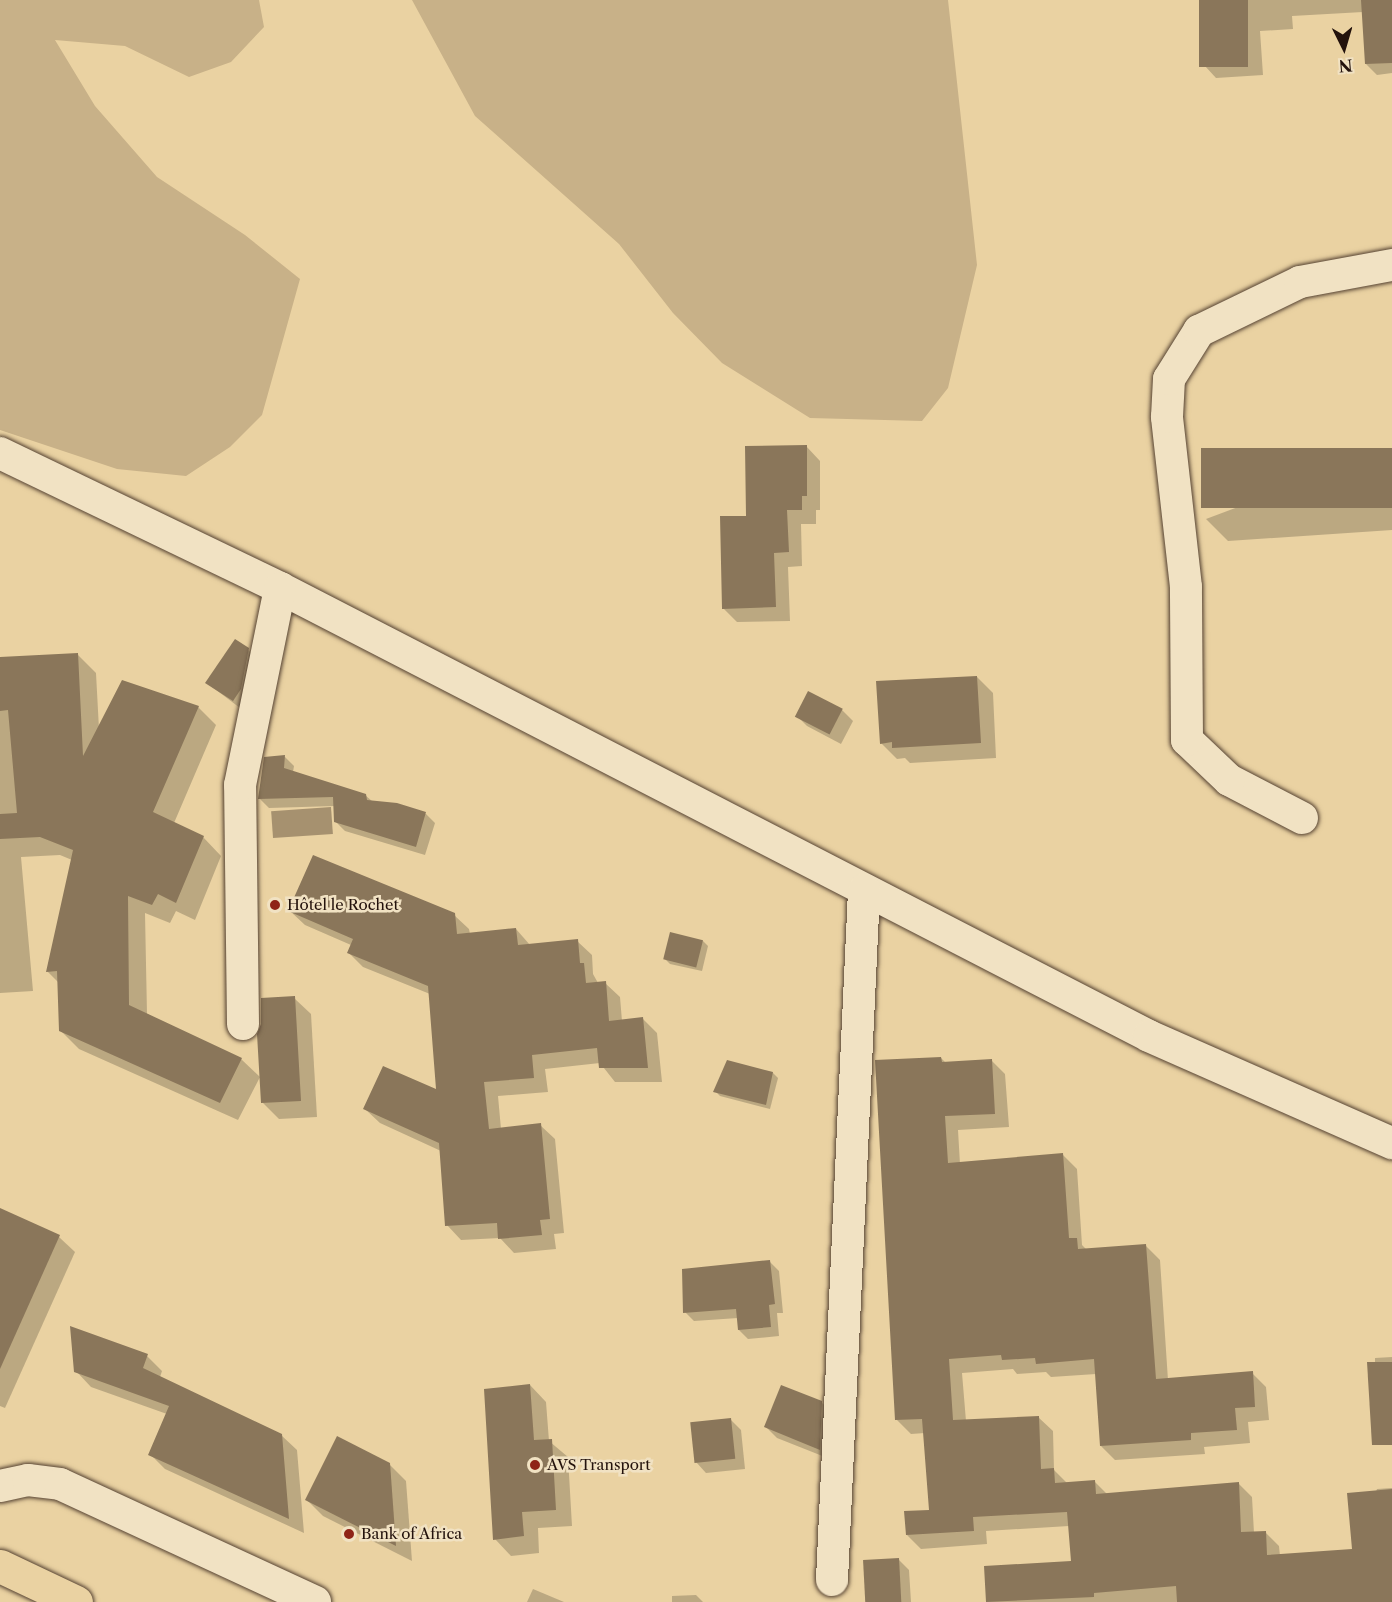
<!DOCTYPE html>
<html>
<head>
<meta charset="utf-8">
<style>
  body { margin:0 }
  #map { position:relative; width:1392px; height:1602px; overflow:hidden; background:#ead2a2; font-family:"Libre Caslon Text",serif }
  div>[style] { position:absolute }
  .green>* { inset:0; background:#c8b188 }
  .water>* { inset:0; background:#a6916f; transform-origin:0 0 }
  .shadow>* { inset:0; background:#0003 }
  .building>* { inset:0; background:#8a765a; transform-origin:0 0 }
  .roads { filter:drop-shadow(0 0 2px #554232) drop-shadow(0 0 2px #554232) }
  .minor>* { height:32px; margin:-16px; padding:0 16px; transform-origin:16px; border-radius:16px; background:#f1e2c3 }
  .highway>* { height:33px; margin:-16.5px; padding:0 16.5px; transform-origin:16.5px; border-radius:16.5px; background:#ead2a2 }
  .dots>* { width:16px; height:16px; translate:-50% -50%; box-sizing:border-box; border:3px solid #f1e2c3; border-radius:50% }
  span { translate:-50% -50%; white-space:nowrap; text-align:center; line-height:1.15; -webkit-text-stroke:5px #f1e2c3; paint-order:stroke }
  .poi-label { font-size:15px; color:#23120c }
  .left { translate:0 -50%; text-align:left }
  .north { position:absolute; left:1314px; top:18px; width:60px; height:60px; -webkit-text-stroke:4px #f1e2c3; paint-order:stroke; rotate:175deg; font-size:16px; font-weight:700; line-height:24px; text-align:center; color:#23120c }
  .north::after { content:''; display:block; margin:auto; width:21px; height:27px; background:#23120c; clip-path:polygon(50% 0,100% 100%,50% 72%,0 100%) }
</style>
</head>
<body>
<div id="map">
  <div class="green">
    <div style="clip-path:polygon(0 0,259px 0,264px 27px,231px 62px,189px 77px,125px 46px,55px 40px,95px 106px,157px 177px,245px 235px,300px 279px,262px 415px,230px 447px,186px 476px,117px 469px,0 430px)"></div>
    <div style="clip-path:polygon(412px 0,948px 0,977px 265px,948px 388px,922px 421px,810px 418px,722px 363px,673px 313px,619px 244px,475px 116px)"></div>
  </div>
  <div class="water">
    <div style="left:331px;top:807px;width:27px;height:60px;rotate:86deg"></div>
  </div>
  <div class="shadow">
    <div style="clip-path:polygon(1200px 0,1392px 0,1392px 73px,1377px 75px,1366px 64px,1363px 12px,1292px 16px,1293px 29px,1260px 31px,1263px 75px,1216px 78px,1205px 66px)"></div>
    <div style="clip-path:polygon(806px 446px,820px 461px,820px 510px,816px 510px,816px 524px,801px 524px,802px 566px,788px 567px,790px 621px,737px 622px,723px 608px,747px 517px)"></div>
    <div style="clip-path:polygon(1392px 449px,1392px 530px,1228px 541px,1206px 519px)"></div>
    <div style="clip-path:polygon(248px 650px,260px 661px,244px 711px,207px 683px)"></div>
    <div style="clip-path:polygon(78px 655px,96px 673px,99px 729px,198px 707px,216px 725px,174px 823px,203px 837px,221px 856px,195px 920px,176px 911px,170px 923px,145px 913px,147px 1014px,241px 1059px,260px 1077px,238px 1120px,79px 1049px,61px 1031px,59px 983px,47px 971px,72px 860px,60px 855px,21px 857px,33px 991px,0 993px,0 660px)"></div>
    <div style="clip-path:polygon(977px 677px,993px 693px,996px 758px,910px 763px,905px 758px,897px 759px,881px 743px)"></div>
    <div style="clip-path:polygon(842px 710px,853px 721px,841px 744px,807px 726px,796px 715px)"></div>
    <div style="clip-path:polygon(285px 757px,294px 766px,293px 772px,365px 795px,373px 802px,396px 804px,426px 814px,435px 823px,425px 855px,345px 831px,335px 821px,335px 806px,269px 808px,260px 799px,265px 758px)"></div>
    <div style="clip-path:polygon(290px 911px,454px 915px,469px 929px,470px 934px,516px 929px,530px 945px,577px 941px,592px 955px,593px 974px,598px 983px,605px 983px,620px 997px,622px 1021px,643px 1019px,657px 1033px,662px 1082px,615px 1082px,600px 1063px,545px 1069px,548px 1092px,498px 1096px,501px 1129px,540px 1125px,555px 1139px,564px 1233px,554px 1234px,556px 1249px,514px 1253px,500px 1238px,461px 1240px,447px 1225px,441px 1151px,380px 1123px,365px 1109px,437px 1092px,430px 994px,363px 967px,348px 952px,351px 945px,305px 925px)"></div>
    <div style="clip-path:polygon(703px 941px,708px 946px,702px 971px,670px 964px,665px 959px)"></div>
    <div style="clip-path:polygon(294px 998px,311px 1014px,317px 1117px,279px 1119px,263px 1103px)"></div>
    <div style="clip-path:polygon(941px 1058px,946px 1063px,991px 1060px,1005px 1074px,1009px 1127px,958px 1130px,960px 1164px,1063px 1155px,1077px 1169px,1082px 1245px,1087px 1250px,1146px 1246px,1160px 1260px,1168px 1380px,1252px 1373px,1266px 1387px,1269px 1420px,1248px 1422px,1250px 1443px,1204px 1447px,1205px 1454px,1115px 1460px,1101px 1446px,1096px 1374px,1051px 1377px,1046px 1372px,1017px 1374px,1013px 1369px,962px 1373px,966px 1421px,1038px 1417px,1053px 1431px,1054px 1470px,1068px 1484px,1094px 1481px,1108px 1495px,1238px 1483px,1252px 1497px,1254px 1533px,1265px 1532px,1279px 1546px,1280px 1556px,1354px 1551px,1377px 1489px,1392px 1488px,1392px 1602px,987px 1602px,985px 1568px,1072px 1562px,1069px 1526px,986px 1531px,987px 1544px,921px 1549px,907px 1535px,930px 1511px,925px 1433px,911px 1434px,896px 1419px)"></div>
    <div style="clip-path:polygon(773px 1073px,778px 1078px,770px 1109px,720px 1096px,715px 1091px)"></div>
    <div style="clip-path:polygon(0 1210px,59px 1237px,75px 1252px,5px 1408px,0 1406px)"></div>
    <div style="clip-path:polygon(770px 1262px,779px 1271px,783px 1313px,777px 1313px,779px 1336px,748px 1339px,739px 1330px,738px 1318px,694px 1321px,685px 1312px)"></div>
    <div style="clip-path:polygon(147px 1356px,162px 1371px,160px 1377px,281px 1435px,297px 1450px,304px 1533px,165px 1469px,150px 1454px,167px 1414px,91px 1387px,76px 1371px)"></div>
    <div style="clip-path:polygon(1392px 1357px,1392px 1433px,1375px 1363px,1375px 1358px)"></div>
    <div style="clip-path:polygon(530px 1385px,546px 1402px,549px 1441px,568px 1457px,572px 1526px,538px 1528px,539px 1553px,511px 1556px,495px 1539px)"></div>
    <div style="clip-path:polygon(821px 1402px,833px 1413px,830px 1459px,777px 1438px,766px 1427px)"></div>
    <div style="clip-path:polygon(730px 1419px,741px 1430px,745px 1469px,706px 1473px,696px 1462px)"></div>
    <div style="clip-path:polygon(389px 1464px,406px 1481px,412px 1561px,323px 1516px,306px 1499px)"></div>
    <div style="clip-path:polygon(898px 1559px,909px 1570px,911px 1602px,868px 1602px)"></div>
    <div style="clip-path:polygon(533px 1589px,564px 1602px,527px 1602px)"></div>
    <div style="clip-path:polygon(696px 1595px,703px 1602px,672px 1602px,672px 1596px)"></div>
  </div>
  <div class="building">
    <div style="left:1199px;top:0;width:49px;height:67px"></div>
    <div style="clip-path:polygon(1361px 0,1392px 0,1392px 63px,1365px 64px)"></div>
    <div style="clip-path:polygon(807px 445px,807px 496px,802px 496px,802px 510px,787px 510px,789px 552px,774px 553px,776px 607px,722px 609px,720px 516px,746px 516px,745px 446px)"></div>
    <div style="left:1392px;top:448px;width:60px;height:191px;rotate:90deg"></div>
    <div style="clip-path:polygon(235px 639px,249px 648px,241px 689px,233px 701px,205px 683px)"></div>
    <div style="clip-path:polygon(78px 653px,83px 756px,122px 680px,199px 706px,153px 812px,204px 836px,176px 903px,158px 894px,152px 905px,128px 896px,129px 1005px,242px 1058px,220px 1103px,59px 1031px,57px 971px,46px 972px,73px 850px,40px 837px,0 839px,0 814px,17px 813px,8px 710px,0 711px,0 657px)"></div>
    <div style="clip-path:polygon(977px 676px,981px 743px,892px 748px,892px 742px,880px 744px,876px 681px)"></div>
    <div style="left:808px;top:691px;width:39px;height:29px;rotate:27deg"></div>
    <div style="clip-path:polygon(285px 755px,284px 768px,366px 794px,367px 800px,397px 803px,426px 812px,416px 847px,334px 822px,333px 797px,258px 799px,264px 757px)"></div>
    <div style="clip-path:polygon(313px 855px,455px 913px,457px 934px,516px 928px,518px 945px,578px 939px,580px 963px,584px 963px,586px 983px,606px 981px,609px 1021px,643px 1017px,648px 1068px,599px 1068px,597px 1048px,532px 1055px,534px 1078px,484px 1082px,489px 1129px,541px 1123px,550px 1219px,540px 1220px,542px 1235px,498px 1239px,497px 1223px,445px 1226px,439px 1143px,363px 1109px,383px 1066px,436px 1089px,428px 986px,347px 953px,353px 939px,288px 911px)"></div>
    <div style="left:670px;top:932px;width:34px;height:28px;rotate:14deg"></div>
    <div style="clip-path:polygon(295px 996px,301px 1101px,261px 1103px,257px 1034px,261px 1024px,261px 998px)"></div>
    <div style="clip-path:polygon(941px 1057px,942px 1062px,992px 1059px,995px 1114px,945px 1116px,948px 1163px,1063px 1153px,1069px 1238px,1077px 1238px,1078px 1249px,1146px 1244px,1156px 1379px,1253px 1371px,1255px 1407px,1235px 1408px,1237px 1430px,1191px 1433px,1191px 1440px,1100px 1446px,1094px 1359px,1036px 1364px,1035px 1358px,1002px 1360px,1001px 1355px,949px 1359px,953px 1420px,1039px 1416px,1041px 1469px,1054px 1468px,1055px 1483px,1095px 1480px,1096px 1494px,1239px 1482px,1241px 1532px,1266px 1531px,1267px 1555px,1352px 1549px,1347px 1493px,1392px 1489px,1392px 1602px,1177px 1602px,1176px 1586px,1094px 1593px,1094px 1597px,986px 1602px,984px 1566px,1071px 1561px,1067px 1512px,973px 1517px,974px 1531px,906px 1535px,904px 1511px,929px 1510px,922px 1419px,895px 1420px,875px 1060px)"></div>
    <div style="clip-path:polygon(727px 1060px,773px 1072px,766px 1105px,713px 1092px)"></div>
    <div style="clip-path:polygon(0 1208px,60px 1235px,0 1369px)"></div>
    <div style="clip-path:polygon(770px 1260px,775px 1304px,769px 1305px,771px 1327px,738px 1330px,736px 1309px,683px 1313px,682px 1269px)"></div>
    <div style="clip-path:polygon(70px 1326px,148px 1354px,143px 1368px,282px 1434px,289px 1519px,148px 1455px,169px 1406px,74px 1372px)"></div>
    <div style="clip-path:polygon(1367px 1362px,1392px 1362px,1392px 1445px,1372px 1445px)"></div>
    <div style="clip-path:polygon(530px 1384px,534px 1440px,552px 1439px,556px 1510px,522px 1512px,524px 1536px,493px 1540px,484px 1389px)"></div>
    <div style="clip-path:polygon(781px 1385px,822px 1401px,820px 1450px,764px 1427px)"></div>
    <div style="left:731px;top:1418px;width:41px;height:41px;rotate:84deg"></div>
    <div style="clip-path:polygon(337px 1436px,390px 1463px,396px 1546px,305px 1500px)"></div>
    <div style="left:899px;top:1558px;width:44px;height:36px;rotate:87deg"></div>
  </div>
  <div class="roads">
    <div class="minor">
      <div style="left:0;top:453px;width:311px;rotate:25.7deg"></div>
      <div style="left:280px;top:588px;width:978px;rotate:27.27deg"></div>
      <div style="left:1149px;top:1036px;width:266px;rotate:23.8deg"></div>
      <div style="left:1302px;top:818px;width:82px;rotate:-152.5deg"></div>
      <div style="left:1229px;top:780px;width:58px;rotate:-136.4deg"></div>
      <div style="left:1187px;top:740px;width:153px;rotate:-90.4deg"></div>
      <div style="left:1186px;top:587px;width:171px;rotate:-96.4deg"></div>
      <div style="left:1167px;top:417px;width:38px;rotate:-87deg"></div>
      <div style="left:1169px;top:379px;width:57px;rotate:-58deg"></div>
      <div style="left:1199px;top:331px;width:112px;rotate:-25.9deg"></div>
      <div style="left:1300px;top:282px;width:94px;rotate:-10.5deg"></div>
      <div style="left:243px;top:1024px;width:239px;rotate:-90.7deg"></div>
      <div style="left:240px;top:785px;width:201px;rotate:-78.5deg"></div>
      <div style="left:0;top:1486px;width:29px;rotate:-12deg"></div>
      <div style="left:28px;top:1480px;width:32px;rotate:7deg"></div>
      <div style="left:60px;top:1484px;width:281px;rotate:24.8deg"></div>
      <div style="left:832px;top:1580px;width:691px;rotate:-87.34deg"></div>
    </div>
    <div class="highway">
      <div style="left:0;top:1566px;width:84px;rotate:25.3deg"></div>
    </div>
  </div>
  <div class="dots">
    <div style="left:275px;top:905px;background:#8f2418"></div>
    <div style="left:535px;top:1465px;background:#8f2418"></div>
    <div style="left:349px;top:1534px;background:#8f2418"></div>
  </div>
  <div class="poi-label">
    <span class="left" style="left:287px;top:905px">Hôtel le Rochet</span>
    <span class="left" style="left:547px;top:1465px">AVS Transport</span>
    <span class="left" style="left:361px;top:1534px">Bank of Africa</span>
  </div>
  <div class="north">N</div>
</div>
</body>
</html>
